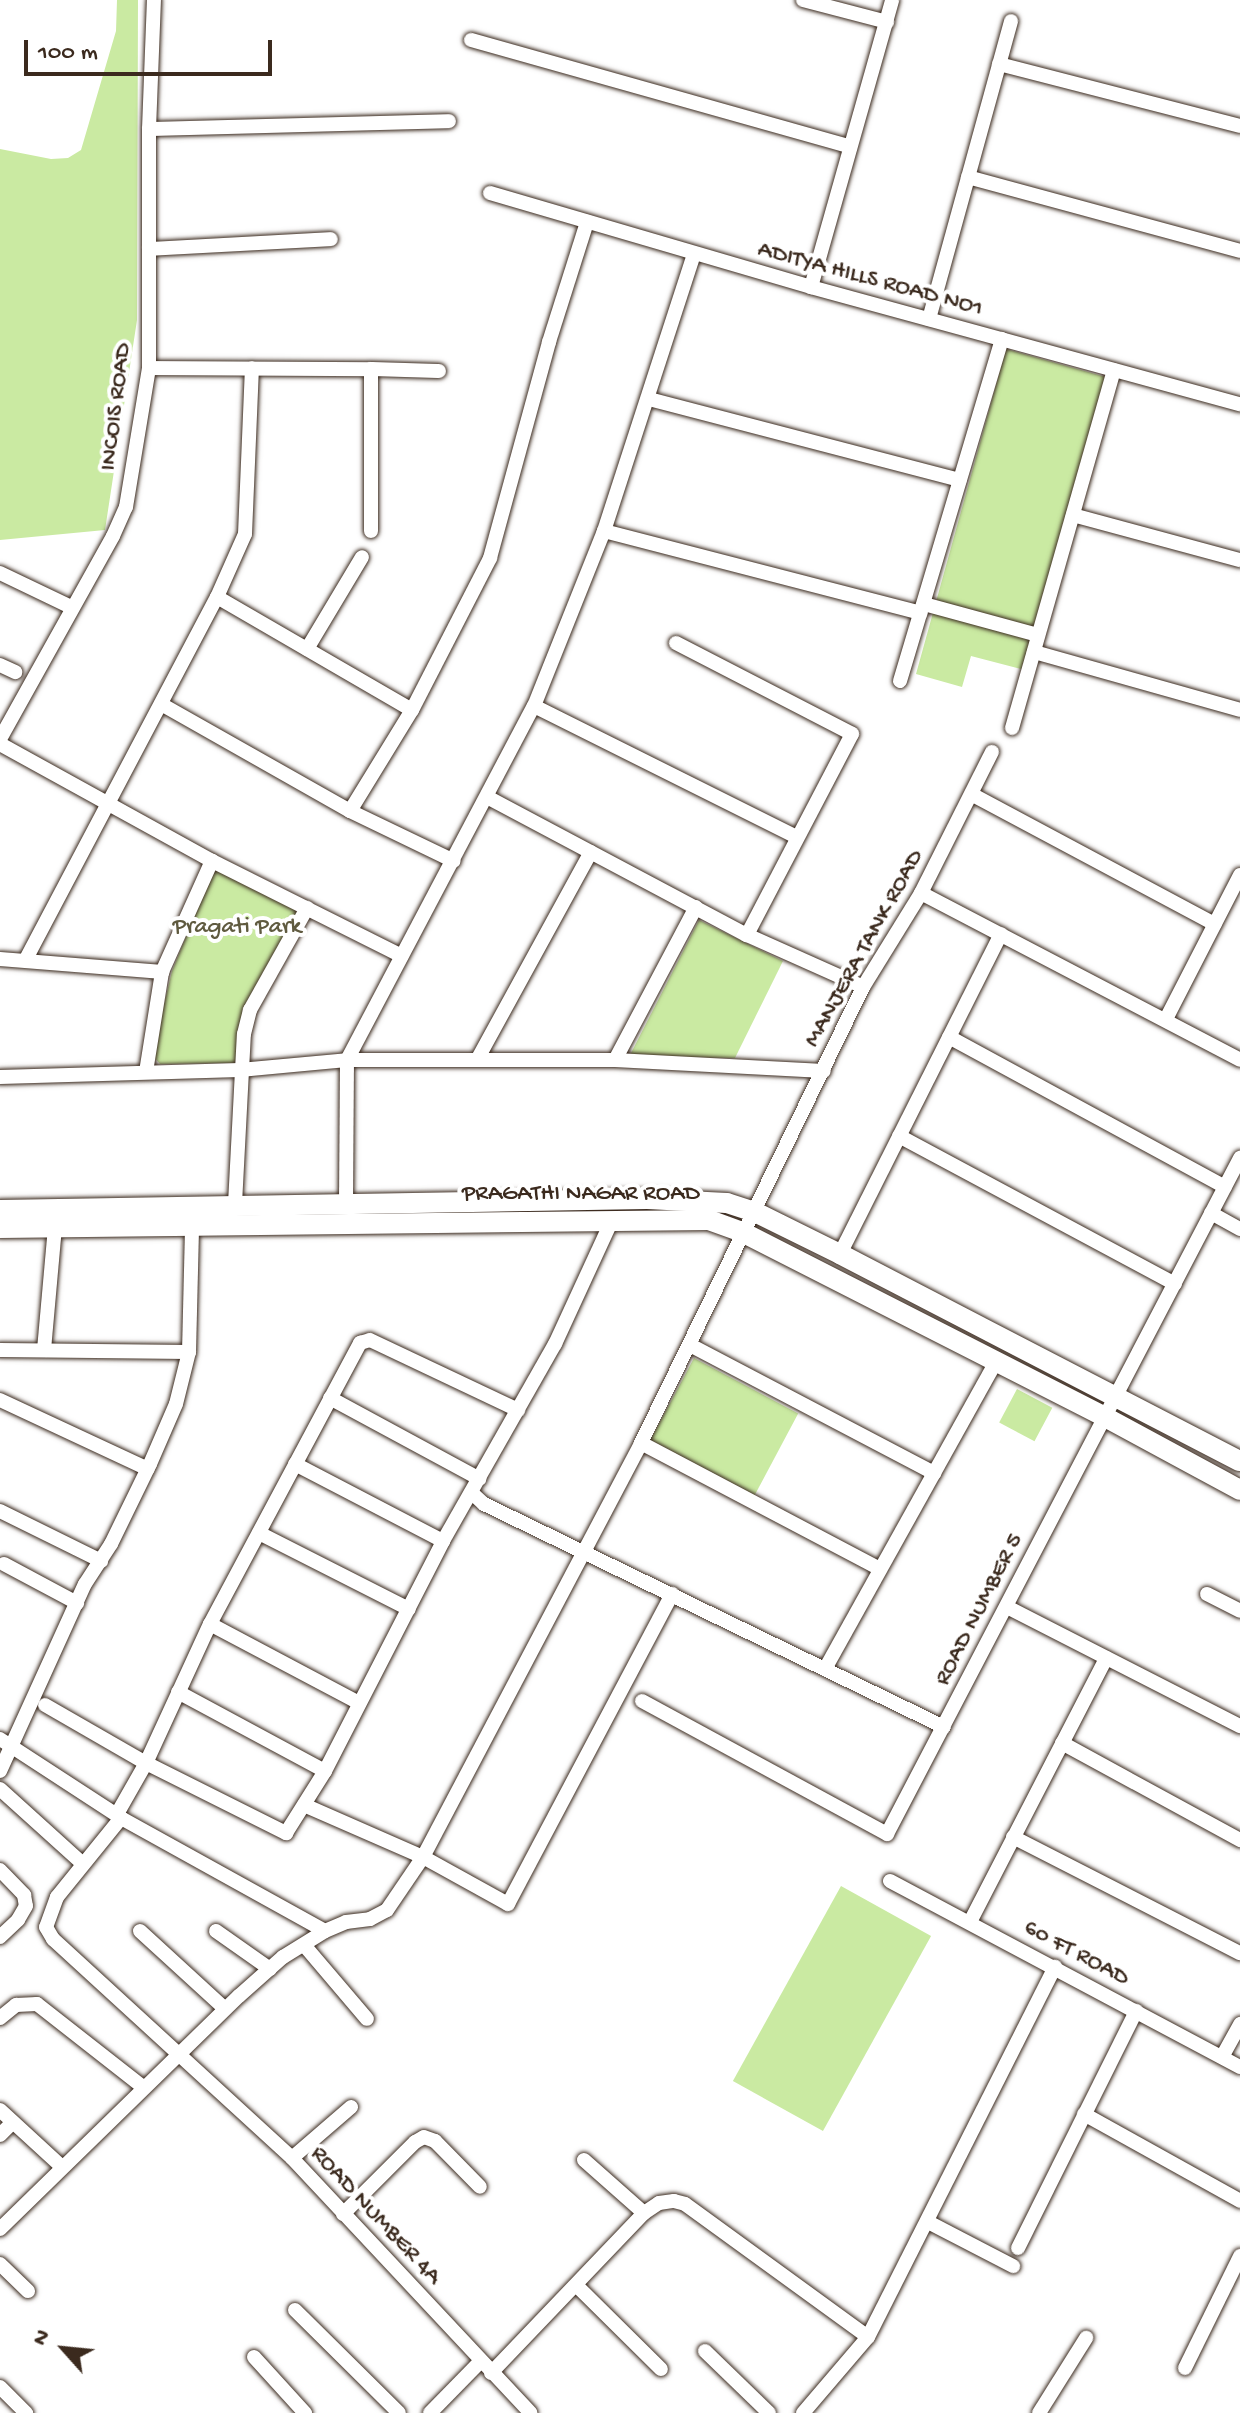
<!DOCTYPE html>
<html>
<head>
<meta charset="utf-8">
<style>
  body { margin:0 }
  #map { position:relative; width:1240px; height:2413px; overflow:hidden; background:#fff; font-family:"Gochi Hand",sans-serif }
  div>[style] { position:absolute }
  .green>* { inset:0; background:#caeaa2; transform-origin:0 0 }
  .roads { filter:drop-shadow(0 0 2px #3b2a1e) drop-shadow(0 0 2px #3b2a1e) }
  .street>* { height:14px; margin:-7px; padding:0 7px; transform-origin:7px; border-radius:7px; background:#fff }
  .secondary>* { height:20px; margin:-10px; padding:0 10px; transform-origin:10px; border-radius:10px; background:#fff }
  span { translate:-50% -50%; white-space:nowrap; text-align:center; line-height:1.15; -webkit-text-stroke:8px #fff; paint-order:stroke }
  .street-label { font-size:24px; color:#3b2a1e }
  .park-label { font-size:24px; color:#5f5a3f }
  .north { position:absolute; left:24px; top:2309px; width:80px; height:80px; -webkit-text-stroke:6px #fff; paint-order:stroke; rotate:297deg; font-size:22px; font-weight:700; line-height:32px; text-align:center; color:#3b2a1e }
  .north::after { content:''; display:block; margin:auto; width:28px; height:36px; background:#3b2a1e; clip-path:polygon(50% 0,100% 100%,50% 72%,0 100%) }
  .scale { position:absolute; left:24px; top:40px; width:248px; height:36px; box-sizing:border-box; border:4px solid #3b2a1e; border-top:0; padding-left:10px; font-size:24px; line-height:28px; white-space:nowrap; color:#3b2a1e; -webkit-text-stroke:6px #fff; paint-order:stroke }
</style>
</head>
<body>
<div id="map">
  <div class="green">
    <div style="clip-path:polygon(117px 0,138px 0,137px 320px,105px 530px,0 540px,0 149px,51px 159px,68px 158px,81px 150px,116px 31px)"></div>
    <div style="clip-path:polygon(1006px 349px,1106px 377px,1025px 670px,971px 656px,962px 687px,916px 674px)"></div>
    <div style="clip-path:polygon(214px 868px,296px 910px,297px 915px,283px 940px,235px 1063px,160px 1064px,152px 1055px,172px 971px)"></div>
    <div style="clip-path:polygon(699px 920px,783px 961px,735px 1058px,629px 1057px)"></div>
    <div style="left:694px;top:1358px;width:118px;height:93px;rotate:28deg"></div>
    <div style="left:1017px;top:1389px;width:40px;height:38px;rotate:28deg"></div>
    <div style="left:841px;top:1886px;width:103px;height:223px;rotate:29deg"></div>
  </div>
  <div class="roads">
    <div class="street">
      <div style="left:803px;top:0;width:87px;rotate:14.7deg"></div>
      <div style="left:471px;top:40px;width:393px;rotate:15.7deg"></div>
      <div style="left:999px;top:64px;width:249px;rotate:14.4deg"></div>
      <div style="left:149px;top:129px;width:300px;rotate:-1.5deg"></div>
      <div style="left:968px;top:177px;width:282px;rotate:15.2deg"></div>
      <div style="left:490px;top:193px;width:334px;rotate:16.3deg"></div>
      <div style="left:811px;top:287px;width:445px;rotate:15.3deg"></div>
      <div style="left:149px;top:249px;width:182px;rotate:-3.1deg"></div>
      <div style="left:811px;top:287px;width:298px;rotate:-74.2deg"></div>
      <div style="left:929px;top:319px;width:309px;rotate:-74.6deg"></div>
      <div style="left:149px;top:368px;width:222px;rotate:0.3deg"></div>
      <div style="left:371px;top:369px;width:162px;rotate:90deg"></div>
      <div style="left:371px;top:369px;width:68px;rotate:1.7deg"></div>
      <div style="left:649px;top:399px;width:321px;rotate:14.6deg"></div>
      <div style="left:1073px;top:515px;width:173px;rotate:15.1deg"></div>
      <div style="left:604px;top:531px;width:327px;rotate:14.5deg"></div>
      <div style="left:0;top:573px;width:79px;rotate:25.6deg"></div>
      <div style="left:217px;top:597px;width:225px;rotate:30.1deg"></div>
      <div style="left:924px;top:604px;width:118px;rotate:15.2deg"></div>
      <div style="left:676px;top:643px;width:198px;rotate:27.3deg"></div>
      <div style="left:852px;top:734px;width:227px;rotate:117.6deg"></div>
      <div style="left:307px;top:649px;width:107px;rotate:-59.1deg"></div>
      <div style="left:1034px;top:652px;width:214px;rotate:15.7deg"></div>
      <div style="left:0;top:665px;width:17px;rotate:25deg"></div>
      <div style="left:900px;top:681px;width:357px;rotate:-73.4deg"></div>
      <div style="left:161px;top:704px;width:217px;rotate:29.5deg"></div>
      <div style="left:350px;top:811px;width:115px;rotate:25.7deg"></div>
      <div style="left:534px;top:706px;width:294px;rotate:26.5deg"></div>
      <div style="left:1012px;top:728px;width:372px;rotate:-74.1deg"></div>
      <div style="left:0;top:739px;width:232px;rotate:-60.9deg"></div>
      <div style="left:113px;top:536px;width:32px;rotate:-66deg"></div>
      <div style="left:126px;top:507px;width:141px;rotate:-80.6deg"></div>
      <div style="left:149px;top:368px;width:239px;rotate:-90deg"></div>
      <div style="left:149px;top:129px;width:129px;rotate:-87.8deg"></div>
      <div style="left:0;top:744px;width:242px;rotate:28.9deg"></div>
      <div style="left:212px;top:861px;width:212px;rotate:26.6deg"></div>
      <div style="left:973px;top:795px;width:274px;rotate:28.1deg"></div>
      <div style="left:487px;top:797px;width:294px;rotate:28deg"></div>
      <div style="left:747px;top:935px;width:127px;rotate:24.1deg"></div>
      <div style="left:350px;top:811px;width:119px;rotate:-58.5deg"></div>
      <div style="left:412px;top:710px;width:171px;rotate:-62.8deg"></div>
      <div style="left:490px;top:558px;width:224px;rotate:-74.7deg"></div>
      <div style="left:549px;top:342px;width:126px;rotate:-72.4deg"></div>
      <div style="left:921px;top:893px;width:360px;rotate:27.6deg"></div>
      <div style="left:0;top:959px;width:163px;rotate:4.6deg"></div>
      <div style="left:26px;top:959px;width:409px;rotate:-62.2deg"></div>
      <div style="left:217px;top:597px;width:69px;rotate:-66deg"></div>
      <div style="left:245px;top:534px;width:166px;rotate:-87.6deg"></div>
      <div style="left:1166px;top:1019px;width:162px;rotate:-62.8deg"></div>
      <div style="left:949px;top:1037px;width:314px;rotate:28.5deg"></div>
      <div style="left:477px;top:1060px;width:237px;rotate:-61.3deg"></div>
      <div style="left:615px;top:1060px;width:173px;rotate:-62.1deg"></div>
      <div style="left:146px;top:1072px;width:101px;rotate:-80.9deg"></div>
      <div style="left:162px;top:972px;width:122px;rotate:-65.8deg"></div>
      <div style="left:0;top:1077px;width:240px;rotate:-1.7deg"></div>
      <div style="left:240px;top:1070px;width:107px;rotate:-5.3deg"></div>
      <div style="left:347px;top:1060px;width:268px"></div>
      <div style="left:615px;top:1060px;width:209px;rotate:3deg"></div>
      <div style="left:899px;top:1136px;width:313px;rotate:28.2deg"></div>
      <div style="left:346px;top:1203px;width:143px;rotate:-89.6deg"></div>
      <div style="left:347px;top:1060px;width:400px;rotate:-62.2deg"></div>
      <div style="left:534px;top:706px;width:188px;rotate:-68.2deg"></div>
      <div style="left:604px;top:531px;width:291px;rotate:-72deg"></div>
      <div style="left:235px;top:1204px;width:170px;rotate:-87deg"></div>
      <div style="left:244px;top:1034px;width:25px;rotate:-76deg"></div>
      <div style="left:250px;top:1010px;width:117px;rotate:-60.8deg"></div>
      <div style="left:1211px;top:1213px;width:33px;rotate:29deg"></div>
      <div style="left:840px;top:1254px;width:358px;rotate:-63.3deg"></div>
      <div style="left:690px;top:1345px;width:276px;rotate:27.7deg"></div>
      <div style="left:0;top:1350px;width:189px;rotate:0.6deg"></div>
      <div style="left:189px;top:1352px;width:126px;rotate:-88.6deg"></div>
      <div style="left:44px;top:1350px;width:124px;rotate:-84.9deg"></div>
      <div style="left:330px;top:1398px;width:170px;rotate:28.4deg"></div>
      <div style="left:0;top:1400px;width:163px;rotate:25deg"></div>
      <div style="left:641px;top:1443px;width:270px;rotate:27.8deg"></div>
      <div style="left:295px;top:1464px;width:167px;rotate:27.5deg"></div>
      <div style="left:472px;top:1493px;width:16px;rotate:43deg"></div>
      <div style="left:484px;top:1504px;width:511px;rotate:25.86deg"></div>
      <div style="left:0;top:1511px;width:113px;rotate:26.3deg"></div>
      <div style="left:259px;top:1533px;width:168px;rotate:26.9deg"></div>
      <div style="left:4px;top:1564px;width:83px;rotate:28.1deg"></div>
      <div style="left:1207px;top:1594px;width:37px;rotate:27deg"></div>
      <div style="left:1007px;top:1607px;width:262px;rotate:27.1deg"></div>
      <div style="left:210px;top:1624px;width:169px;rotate:27.9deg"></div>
      <div style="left:825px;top:1669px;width:349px;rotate:-60.9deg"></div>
      <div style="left:178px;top:1692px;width:167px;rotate:28.3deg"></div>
      <div style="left:642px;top:1701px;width:279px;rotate:28.5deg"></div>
      <div style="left:887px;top:1834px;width:763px;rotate:-62.43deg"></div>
      <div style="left:45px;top:1705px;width:116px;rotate:29.9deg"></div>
      <div style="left:146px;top:1763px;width:157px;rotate:26.6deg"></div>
      <div style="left:286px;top:1833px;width:73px;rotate:-57.8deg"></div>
      <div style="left:325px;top:1771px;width:259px;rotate:-62.8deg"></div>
      <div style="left:443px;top:1541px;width:227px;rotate:-60.4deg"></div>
      <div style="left:555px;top:1344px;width:136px;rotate:-65.3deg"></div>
      <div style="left:0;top:1739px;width:145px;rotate:33.1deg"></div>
      <div style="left:121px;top:1818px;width:233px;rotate:29deg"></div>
      <div style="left:1062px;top:1743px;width:203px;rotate:28.6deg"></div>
      <div style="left:0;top:1771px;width:205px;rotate:-65.6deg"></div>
      <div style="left:85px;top:1584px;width:48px;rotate:-57deg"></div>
      <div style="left:111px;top:1544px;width:89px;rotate:-64deg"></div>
      <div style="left:150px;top:1464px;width:65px;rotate:-66.6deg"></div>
      <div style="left:176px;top:1404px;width:54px;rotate:-76deg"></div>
      <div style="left:0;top:1789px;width:112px;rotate:42.1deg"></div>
      <div style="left:304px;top:1805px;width:130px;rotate:23.6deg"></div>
      <div style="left:423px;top:1857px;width:97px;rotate:28.9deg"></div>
      <div style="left:508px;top:1904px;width:351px;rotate:-62.1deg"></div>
      <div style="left:117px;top:1814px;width:59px;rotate:-60.4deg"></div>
      <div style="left:146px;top:1763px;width:153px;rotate:-65.3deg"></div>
      <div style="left:210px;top:1624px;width:319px;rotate:-61.9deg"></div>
      <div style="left:360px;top:1343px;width:10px;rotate:-17deg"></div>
      <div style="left:370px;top:1340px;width:164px;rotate:25.3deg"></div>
      <div style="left:121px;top:1818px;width:102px;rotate:129deg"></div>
      <div style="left:57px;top:1897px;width:32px;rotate:110deg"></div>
      <div style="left:46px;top:1927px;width:14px;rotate:60deg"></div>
      <div style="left:53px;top:1939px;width:324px;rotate:42.5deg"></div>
      <div style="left:292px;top:2158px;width:349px;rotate:46.9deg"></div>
      <div style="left:1013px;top:1837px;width:255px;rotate:27.1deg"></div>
      <div style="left:0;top:1870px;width:35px;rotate:46deg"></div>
      <div style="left:24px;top:1895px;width:11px;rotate:80deg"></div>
      <div style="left:26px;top:1906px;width:16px;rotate:120deg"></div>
      <div style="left:18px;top:1920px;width:25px;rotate:137deg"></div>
      <div style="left:890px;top:1881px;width:396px;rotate:28deg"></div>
      <div style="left:970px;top:1922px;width:297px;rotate:-62.7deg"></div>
      <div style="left:140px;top:1931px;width:115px;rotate:42.5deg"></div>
      <div style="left:216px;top:1931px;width:66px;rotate:35.1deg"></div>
      <div style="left:304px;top:1945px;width:97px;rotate:49.6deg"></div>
      <div style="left:0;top:2018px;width:21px;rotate:-39deg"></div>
      <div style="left:16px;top:2005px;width:21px;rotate:-3deg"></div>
      <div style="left:37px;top:2004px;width:135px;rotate:38.1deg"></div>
      <div style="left:1222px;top:2057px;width:38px;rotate:-61deg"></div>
      <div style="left:0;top:2110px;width:83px;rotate:42.6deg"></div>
      <div style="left:1084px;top:2114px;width:179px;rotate:29.1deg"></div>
      <div style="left:0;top:2135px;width:18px;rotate:-45deg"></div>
      <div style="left:292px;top:2158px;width:78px;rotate:-40.8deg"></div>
      <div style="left:584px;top:2160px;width:80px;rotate:41.5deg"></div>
      <div style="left:343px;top:2214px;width:102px;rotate:-45deg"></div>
      <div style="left:415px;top:2142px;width:10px;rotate:-29deg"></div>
      <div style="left:424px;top:2137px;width:12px;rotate:20deg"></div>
      <div style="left:435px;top:2141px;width:64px;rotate:45.6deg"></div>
      <div style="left:928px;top:2222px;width:96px;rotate:27.4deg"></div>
      <div style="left:0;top:2229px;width:334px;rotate:-44.3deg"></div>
      <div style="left:239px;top:1996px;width:59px;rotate:-41.6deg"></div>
      <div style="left:283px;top:1957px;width:49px;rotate:-31.8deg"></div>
      <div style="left:325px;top:1931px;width:23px;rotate:-23deg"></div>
      <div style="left:346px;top:1922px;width:24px;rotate:-7deg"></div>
      <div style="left:370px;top:1919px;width:19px;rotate:-28deg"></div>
      <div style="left:387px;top:1910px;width:64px;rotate:-55.8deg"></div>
      <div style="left:423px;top:1857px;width:468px;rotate:-62.2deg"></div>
      <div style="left:641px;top:1443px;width:507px;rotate:-64.04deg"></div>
      <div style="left:863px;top:987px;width:110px;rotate:-58.3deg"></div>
      <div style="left:921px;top:893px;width:158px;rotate:-63.3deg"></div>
      <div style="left:1018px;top:2248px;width:265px;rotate:-63.5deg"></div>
      <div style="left:0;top:2264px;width:39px;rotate:44deg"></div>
      <div style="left:577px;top:2286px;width:118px;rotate:44.7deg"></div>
      <div style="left:295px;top:2310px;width:146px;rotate:44.7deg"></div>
      <div style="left:705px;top:2351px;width:89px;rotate:44.1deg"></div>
      <div style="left:254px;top:2357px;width:76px;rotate:47.7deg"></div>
      <div style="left:1185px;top:2368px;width:125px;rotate:-63.8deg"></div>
      <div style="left:491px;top:2373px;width:221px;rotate:-46.3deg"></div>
      <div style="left:644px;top:2213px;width:18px;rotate:-34deg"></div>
      <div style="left:659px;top:2203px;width:15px;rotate:-8deg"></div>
      <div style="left:674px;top:2201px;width:11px;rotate:15deg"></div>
      <div style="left:685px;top:2204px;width:226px;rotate:36deg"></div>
      <div style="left:0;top:2387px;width:37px;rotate:45deg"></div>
      <div style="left:430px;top:2413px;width:71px;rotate:-45.6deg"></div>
      <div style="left:803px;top:2413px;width:100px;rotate:-49.5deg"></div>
      <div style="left:868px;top:2337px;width:415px;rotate:-63.2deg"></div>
      <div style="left:1039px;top:2413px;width:89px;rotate:-57.9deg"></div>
    </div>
    <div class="secondary">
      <div style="left:0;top:1210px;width:647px;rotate:-0.97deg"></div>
      <div style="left:647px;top:1199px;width:80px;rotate:2.9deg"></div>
      <div style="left:727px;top:1203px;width:29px;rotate:18deg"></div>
      <div style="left:755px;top:1212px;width:95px;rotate:26.3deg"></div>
      <div style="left:840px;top:1254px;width:450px;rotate:27.4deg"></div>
      <div style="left:0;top:1228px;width:709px;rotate:-0.65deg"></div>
      <div style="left:709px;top:1220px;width:37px;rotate:20deg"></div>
      <div style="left:744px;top:1233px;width:405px;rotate:27deg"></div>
      <div style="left:1105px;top:1417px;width:153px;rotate:28.4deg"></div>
    </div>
  </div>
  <div class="street-label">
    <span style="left:870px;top:280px;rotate:15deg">ADITYA HILLS ROAD NO1</span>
    <span style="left:117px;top:407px;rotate:-83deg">INCOIS ROAD</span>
    <span style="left:865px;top:949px;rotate:-61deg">MANJERA TANK ROAD</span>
    <span style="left:581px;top:1195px">PRAGATHI NAGAR ROAD</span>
    <span style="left:980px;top:1610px;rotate:-63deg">ROAD NUMBER 5</span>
    <span style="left:1076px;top:1954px;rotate:28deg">60 FT ROAD</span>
    <span style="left:375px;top:2216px;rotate:47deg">ROAD NUMBER 4A</span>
  </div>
  <div class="park-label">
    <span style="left:237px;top:928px">Pragati Park</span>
  </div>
  <div class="north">N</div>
  <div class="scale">100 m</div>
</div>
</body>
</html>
